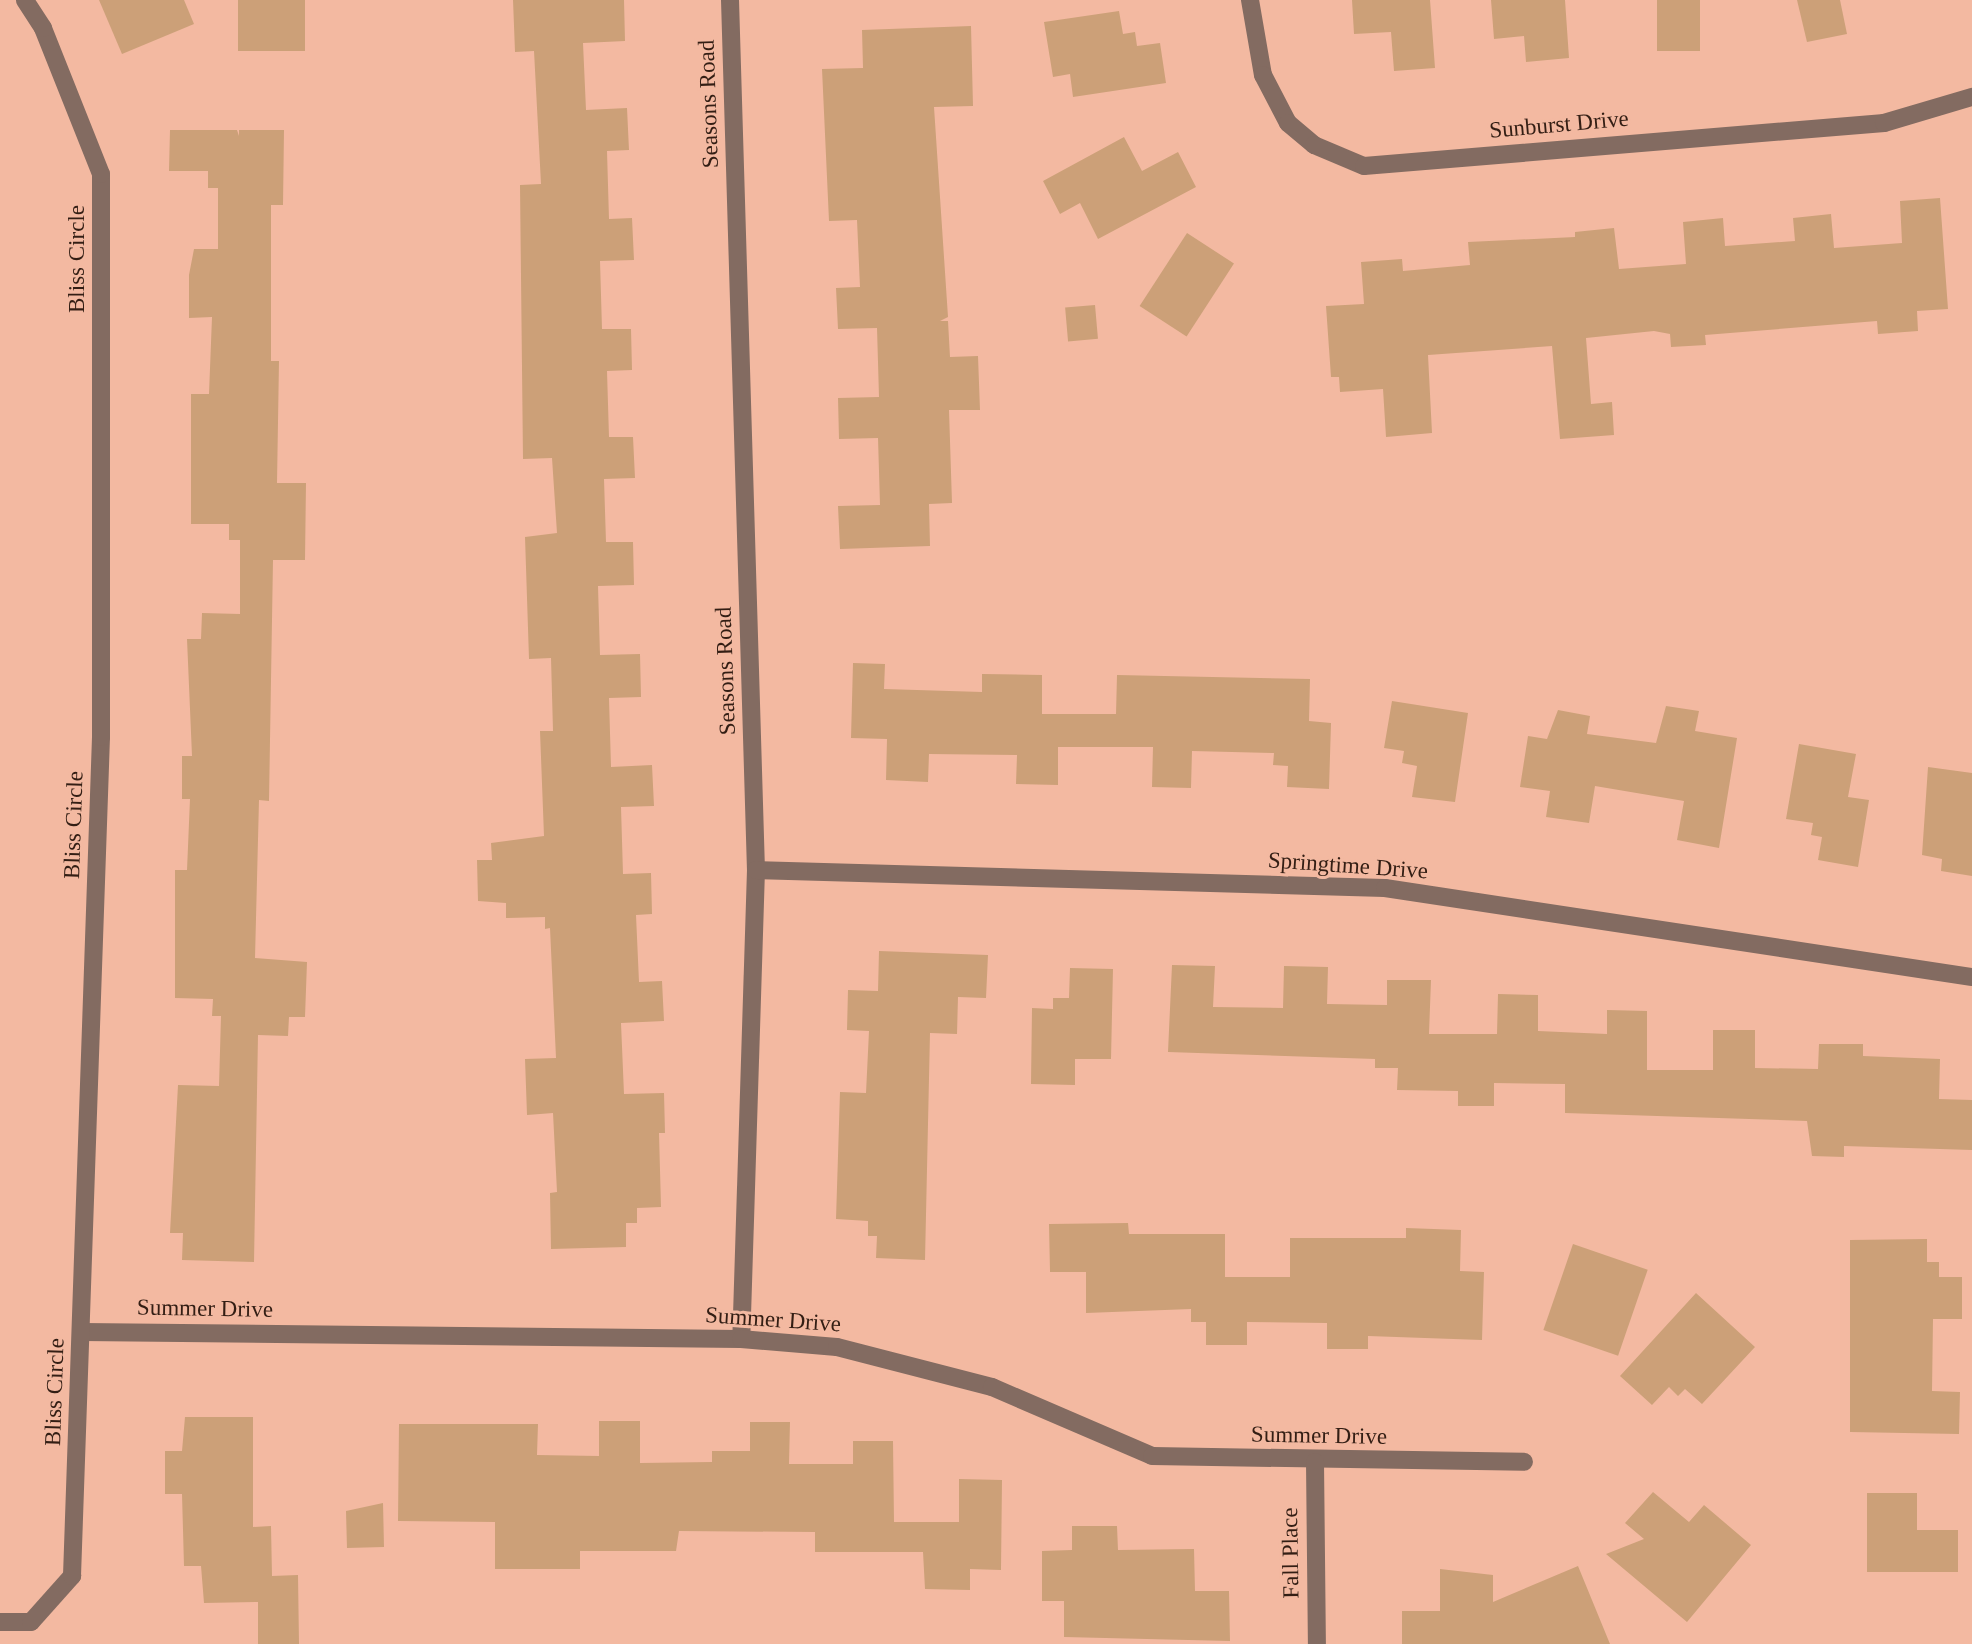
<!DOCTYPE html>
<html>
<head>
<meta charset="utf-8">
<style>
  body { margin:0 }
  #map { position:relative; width:1972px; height:1644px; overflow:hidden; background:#f3b9a1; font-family:Georgia,serif }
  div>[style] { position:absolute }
  .building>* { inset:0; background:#cca078; transform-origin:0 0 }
  .minor>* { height:18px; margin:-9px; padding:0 9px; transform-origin:9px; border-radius:9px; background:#836b61 }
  span { translate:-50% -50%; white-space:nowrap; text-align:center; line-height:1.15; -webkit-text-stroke:6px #f3b9a1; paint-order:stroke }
  .street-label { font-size:23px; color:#331e14 }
</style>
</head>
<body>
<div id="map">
  <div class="building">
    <div style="clip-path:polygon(99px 0,184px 0,194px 24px,122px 54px)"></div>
    <div style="left:238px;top:0;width:67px;height:51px"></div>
    <div style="clip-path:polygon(513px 0,624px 0,625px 41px,583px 43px,586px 110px,627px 108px,629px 150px,607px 151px,609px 219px,632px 218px,634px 260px,600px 261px,602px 329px,631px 329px,632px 370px,607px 371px,609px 437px,633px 437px,635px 478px,604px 479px,606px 542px,633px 542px,634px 585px,598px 586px,600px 655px,640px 654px,641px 697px,609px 698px,611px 767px,652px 765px,654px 806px,621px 807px,623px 874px,651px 873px,652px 914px,636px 915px,639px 982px,662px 981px,664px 1021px,621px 1023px,624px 1094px,664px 1093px,665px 1133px,659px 1133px,661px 1207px,637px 1208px,637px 1223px,626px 1223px,626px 1247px,551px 1249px,550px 1193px,557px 1192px,553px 1113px,527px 1115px,525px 1059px,556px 1058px,550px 928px,545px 929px,545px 917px,506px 918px,506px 903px,478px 901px,477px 860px,492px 860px,491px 843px,544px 836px,540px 731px,553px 731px,551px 658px,529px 659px,525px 537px,557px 533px,552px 458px,523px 459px,520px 185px,541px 184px,534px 51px,515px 52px)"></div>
    <div style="clip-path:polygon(1352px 0,1430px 0,1435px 68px,1394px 71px,1391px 32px,1354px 34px)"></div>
    <div style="clip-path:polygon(1491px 0,1565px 0,1569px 58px,1526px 62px,1524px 36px,1494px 39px)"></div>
    <div style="left:1657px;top:0;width:43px;height:51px"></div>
    <div style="clip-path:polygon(1797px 0,1840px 0,1847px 34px,1807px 42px)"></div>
    <div style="clip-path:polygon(1119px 11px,1123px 34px,1135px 32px,1137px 46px,1160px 43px,1166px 83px,1073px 97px,1070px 74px,1053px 77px,1044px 22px)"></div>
    <div style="clip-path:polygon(971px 26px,973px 106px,934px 107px,948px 317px,940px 321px,948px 321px,950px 357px,978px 356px,980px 410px,949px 410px,952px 503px,929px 504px,930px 546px,840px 549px,838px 506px,880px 505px,878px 438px,839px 439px,838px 398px,879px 397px,877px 328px,838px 329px,836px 288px,860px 287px,857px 220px,829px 221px,822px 69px,863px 68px,862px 30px)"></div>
    <div style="clip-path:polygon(170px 130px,237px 130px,239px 136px,239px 130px,284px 130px,283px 205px,271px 205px,271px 361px,279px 361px,277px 483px,306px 483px,305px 560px,273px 560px,269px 801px,259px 800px,255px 958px,307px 962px,305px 1017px,289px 1017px,288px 1036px,258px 1035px,254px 1262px,182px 1260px,183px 1233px,170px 1233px,178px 1085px,219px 1086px,221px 1016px,212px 1016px,213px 999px,175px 998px,175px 870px,187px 870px,190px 799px,182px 799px,182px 756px,192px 756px,187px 639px,201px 639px,202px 613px,240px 614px,240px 540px,229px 540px,229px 524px,191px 524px,191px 394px,209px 394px,212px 317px,189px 318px,189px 275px,194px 249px,218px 249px,218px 188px,208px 188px,208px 171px,169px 171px)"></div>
    <div style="clip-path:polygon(1124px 137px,1142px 171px,1178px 152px,1196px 187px,1098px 239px,1080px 203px,1060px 214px,1043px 181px)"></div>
    <div style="clip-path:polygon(1940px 198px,1948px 309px,1917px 311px,1918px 331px,1878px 334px,1877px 321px,1705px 335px,1706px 345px,1671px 347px,1670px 334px,1654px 331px,1586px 338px,1591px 404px,1612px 402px,1614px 435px,1560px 439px,1552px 346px,1428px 355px,1432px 433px,1386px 437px,1383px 389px,1340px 392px,1339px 377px,1331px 377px,1326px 306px,1364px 304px,1361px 262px,1402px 259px,1403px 271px,1470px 265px,1468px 242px,1575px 237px,1575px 232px,1614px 228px,1619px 269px,1686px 264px,1683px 222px,1723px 218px,1725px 246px,1795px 241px,1793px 218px,1831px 214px,1834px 248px,1902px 243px,1900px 201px)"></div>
    <div style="left:1187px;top:233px;width:56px;height:87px;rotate:33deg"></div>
    <div style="left:1095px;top:305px;width:34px;height:30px;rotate:85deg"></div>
    <div style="clip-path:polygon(853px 663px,885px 664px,884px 689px,982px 692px,982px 674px,1042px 675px,1042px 714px,1116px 714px,1117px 675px,1310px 679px,1309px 721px,1331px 723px,1329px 789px,1287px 787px,1288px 766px,1273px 765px,1274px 753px,1192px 751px,1191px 788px,1152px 787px,1153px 747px,1058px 747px,1058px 785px,1016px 784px,1017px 755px,929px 754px,928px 782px,886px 780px,887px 739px,851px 738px)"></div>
    <div style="clip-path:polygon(1392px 701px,1468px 713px,1455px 802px,1412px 797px,1417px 766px,1402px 763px,1404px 751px,1384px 748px)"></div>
    <div style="clip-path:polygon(1666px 706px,1699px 711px,1695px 731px,1737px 738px,1719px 848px,1677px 840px,1684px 801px,1595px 786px,1589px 823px,1546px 817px,1550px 791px,1520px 787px,1528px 736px,1547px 739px,1558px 710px,1590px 716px,1587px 734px,1656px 743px)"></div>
    <div style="clip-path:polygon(1799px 744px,1856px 754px,1848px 797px,1869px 800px,1858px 867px,1818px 860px,1822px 837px,1811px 835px,1813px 823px,1786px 819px)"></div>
    <div style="clip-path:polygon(1928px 767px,1972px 773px,1972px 876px,1941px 871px,1942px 859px,1922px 855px)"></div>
    <div style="clip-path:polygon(879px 951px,988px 955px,986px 998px,958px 997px,957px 1034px,930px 1033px,925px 1260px,876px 1258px,877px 1236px,868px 1236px,868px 1221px,836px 1219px,840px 1092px,866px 1093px,869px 1031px,847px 1030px,848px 990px,878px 991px)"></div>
    <div style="clip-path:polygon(1172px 965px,1215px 966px,1213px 1007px,1283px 1008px,1284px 966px,1328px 967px,1327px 1004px,1387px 1005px,1387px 980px,1431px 980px,1429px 1034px,1497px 1034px,1498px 994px,1538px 995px,1538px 1031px,1607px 1034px,1607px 1010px,1647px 1011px,1647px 1070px,1713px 1070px,1713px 1030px,1755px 1030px,1755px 1068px,1818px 1069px,1819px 1044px,1863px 1044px,1863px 1056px,1940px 1059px,1939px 1099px,1972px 1100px,1972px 1150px,1844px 1146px,1844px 1157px,1812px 1156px,1807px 1121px,1565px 1113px,1565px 1084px,1494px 1083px,1494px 1106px,1458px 1106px,1458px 1091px,1397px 1090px,1398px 1068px,1375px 1068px,1375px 1059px,1168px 1052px)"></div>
    <div style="clip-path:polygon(1070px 968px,1113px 969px,1111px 1059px,1075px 1059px,1075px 1085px,1031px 1084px,1032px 1008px,1053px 1009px,1053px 998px,1069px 998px)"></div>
    <div style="clip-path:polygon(1128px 1223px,1129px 1234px,1225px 1234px,1225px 1277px,1290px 1277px,1290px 1238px,1406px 1238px,1406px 1228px,1461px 1230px,1460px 1271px,1484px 1272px,1482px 1340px,1368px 1336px,1368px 1349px,1327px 1349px,1327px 1323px,1247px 1322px,1247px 1345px,1206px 1345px,1206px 1322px,1191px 1322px,1191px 1309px,1086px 1313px,1086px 1272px,1050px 1272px,1049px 1224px)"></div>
    <div style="clip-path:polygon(1927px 1239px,1927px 1262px,1939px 1262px,1939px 1277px,1962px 1277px,1962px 1319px,1933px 1319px,1932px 1391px,1960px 1392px,1959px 1434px,1850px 1432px,1850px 1240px)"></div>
    <div style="left:1573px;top:1244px;width:79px;height:91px;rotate:19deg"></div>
    <div style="clip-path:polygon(1696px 1293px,1755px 1347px,1702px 1404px,1685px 1389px,1678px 1396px,1669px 1387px,1652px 1405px,1620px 1376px)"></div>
    <div style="clip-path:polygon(185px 1417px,253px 1417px,253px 1527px,271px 1526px,272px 1576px,298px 1575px,299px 1644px,258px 1644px,258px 1602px,204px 1603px,201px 1566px,184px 1566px,182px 1494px,165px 1494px,165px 1451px,182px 1451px)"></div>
    <div style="clip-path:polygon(599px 1421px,640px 1421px,640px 1463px,712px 1462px,712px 1451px,750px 1451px,750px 1422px,790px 1422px,789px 1464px,853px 1464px,853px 1441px,893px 1441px,894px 1522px,959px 1522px,959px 1479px,1002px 1480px,1001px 1570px,970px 1569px,970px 1590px,925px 1589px,923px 1552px,815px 1552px,815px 1532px,679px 1531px,676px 1551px,580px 1551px,580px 1569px,495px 1569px,495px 1522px,398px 1521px,399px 1424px,538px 1424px,537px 1455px,599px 1456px)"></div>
    <div style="clip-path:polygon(1653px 1492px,1689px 1522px,1704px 1505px,1751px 1545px,1687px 1622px,1606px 1554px,1644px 1539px,1625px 1523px)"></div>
    <div style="clip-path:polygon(1867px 1493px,1917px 1493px,1917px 1530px,1958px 1530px,1958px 1572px,1867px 1572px)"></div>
    <div style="clip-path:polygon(383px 1503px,384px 1547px,347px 1548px,346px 1511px)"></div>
    <div style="clip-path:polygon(1072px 1526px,1117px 1526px,1118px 1550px,1194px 1549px,1195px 1591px,1229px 1591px,1230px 1641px,1064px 1637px,1064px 1601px,1042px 1601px,1042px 1551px,1072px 1550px)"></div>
    <div style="clip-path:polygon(1578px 1566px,1610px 1644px,1402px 1644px,1402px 1611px,1440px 1611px,1440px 1569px,1493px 1575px,1493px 1602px)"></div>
  </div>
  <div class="minor">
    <div style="left:730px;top:0;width:870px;rotate:88.29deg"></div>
    <div style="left:756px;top:870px;width:469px;rotate:91.8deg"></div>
    <div style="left:1250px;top:0;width:76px;rotate:80.2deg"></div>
    <div style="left:1263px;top:75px;width:54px;rotate:62.5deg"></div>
    <div style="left:1288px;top:123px;width:34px;rotate:40deg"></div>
    <div style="left:1314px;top:145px;width:54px;rotate:22.8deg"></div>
    <div style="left:1364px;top:166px;width:522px;rotate:-4.73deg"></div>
    <div style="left:1884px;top:123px;width:92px;rotate:-16.5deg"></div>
    <div style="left:756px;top:870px;width:629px;rotate:1.64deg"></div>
    <div style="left:1385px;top:888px;width:594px;rotate:8.62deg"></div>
    <div style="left:82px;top:1332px;width:659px;rotate:0.61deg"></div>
    <div style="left:741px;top:1339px;width:96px;rotate:4.8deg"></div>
    <div style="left:837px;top:1347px;width:160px;rotate:14.5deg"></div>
    <div style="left:992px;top:1387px;width:174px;rotate:23.3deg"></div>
    <div style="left:1152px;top:1456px;width:372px;rotate:0.9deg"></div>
    <div style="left:1315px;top:1462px;width:182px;rotate:89.4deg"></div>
    <div style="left:0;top:1622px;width:31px"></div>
    <div style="left:31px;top:1622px;width:62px;rotate:-48.3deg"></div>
    <div style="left:72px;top:1576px;width:840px;rotate:-88.02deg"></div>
    <div style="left:101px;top:737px;width:563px;rotate:-90deg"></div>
    <div style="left:101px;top:174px;width:157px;rotate:-111.7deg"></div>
    <div style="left:43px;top:28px;width:33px;rotate:-123deg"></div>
  </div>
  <div class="street-label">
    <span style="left:709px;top:104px;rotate:-92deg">Seasons Road</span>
    <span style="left:1559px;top:125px;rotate:-5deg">Sunburst Drive</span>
    <span style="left:77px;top:259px;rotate:-90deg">Bliss Circle</span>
    <span style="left:726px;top:671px;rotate:-92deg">Seasons Road</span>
    <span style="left:74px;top:825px;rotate:-88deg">Bliss Circle</span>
    <span style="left:1348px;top:866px;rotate:4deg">Springtime Drive</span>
    <span style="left:205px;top:1309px;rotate:1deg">Summer Drive</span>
    <span style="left:773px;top:1320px;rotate:4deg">Summer Drive</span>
    <span style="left:55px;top:1392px;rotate:-88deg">Bliss Circle</span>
    <span style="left:1319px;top:1436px;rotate:1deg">Summer Drive</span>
    <span style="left:1291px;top:1553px;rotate:-91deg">Fall Place</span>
  </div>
</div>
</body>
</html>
